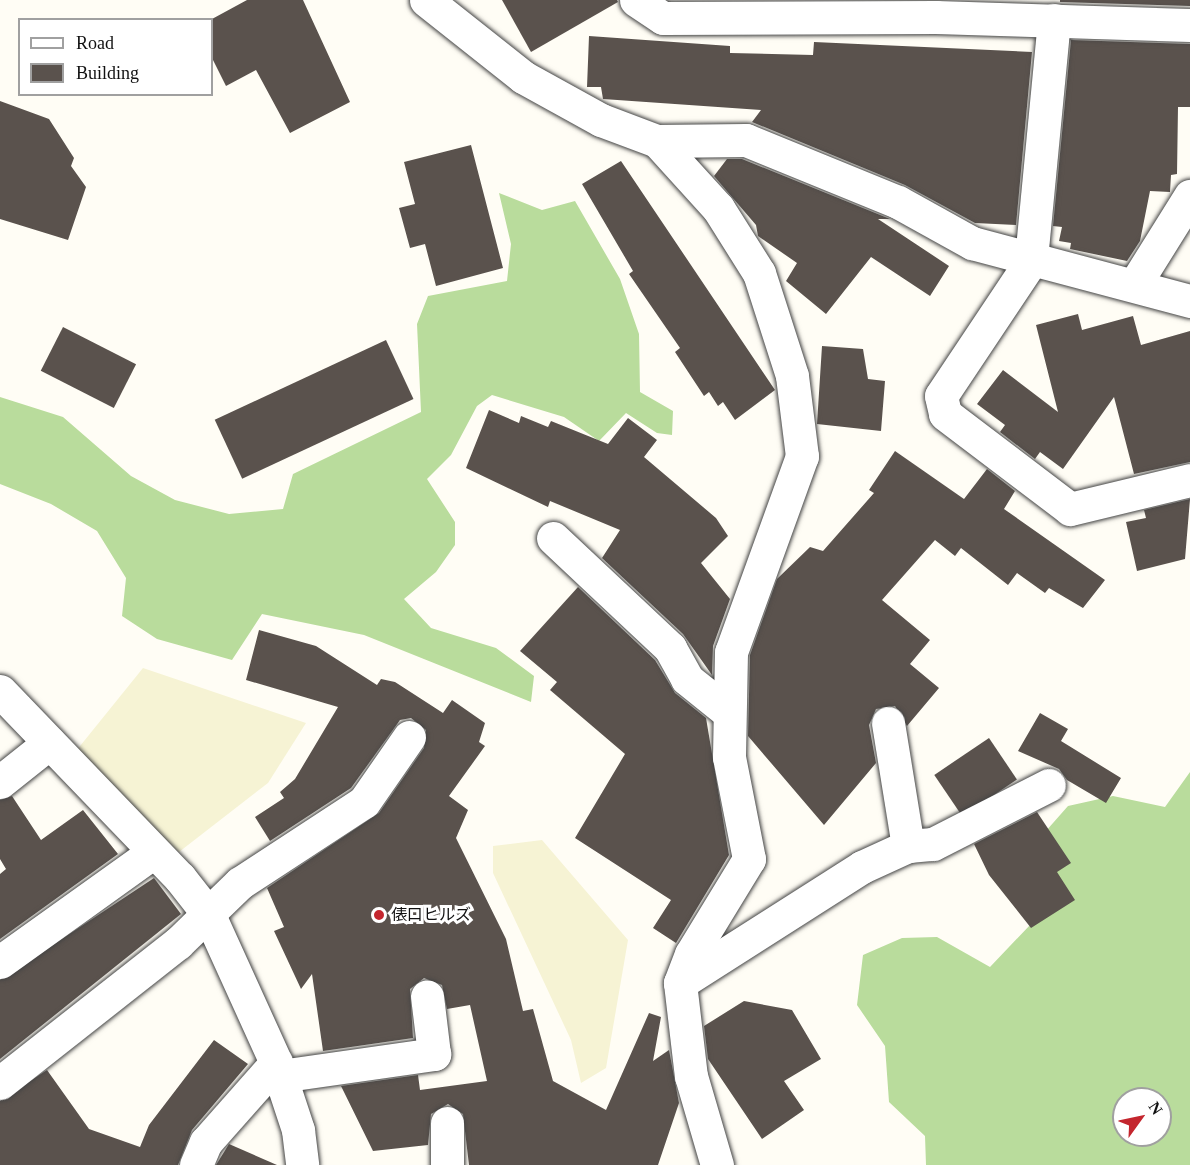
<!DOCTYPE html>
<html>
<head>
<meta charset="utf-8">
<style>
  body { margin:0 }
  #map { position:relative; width:1190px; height:1165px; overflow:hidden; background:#fffdf5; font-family:"Times New Roman","Noto Sans JP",serif }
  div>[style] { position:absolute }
  .farmland>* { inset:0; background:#f6f3d4 }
  .forest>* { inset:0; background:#b9dc9c }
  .building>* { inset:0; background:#5a524d; transform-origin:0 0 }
  .roads { filter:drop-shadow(0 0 2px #444) drop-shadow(0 0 2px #444) }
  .minor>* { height:33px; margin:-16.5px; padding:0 16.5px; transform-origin:16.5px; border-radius:16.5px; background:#fff }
  .dots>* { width:16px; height:16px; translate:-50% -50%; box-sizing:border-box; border:3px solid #fff; border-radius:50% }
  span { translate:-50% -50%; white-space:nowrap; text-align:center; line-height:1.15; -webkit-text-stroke:6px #fff; paint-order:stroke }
  .poi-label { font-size:16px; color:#111 }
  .left { translate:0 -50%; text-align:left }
  .legend { position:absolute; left:18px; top:18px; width:195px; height:78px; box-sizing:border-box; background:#fff; border:2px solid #a0a0a0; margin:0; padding:8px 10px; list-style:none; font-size:18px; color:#111 }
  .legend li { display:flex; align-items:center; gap:12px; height:30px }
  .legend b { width:30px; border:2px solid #a0a0a0 }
  .north { position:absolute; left:1112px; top:1087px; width:60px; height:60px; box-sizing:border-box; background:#fff; border:2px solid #a0a0a0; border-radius:50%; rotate:57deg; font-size:16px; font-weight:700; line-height:24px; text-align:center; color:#111 }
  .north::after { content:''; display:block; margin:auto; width:21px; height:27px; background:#c4262e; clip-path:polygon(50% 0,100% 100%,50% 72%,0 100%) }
</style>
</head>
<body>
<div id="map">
  <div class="farmland">
    <div style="clip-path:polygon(143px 668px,306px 723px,268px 783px,179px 852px,139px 823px,76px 751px)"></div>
    <div style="clip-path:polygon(542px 840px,628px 940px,606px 1068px,581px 1083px,571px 1040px,493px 873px,493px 846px)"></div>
  </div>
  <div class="forest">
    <div style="clip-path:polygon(499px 193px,542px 210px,575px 201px,620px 279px,639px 334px,640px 392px,673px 411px,672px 435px,657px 433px,626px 413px,599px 441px,564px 417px,492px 395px,477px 406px,451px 455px,427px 479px,455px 522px,455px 545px,436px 572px,404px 599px,431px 628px,496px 648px,534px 676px,531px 702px,364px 635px,262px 614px,232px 660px,157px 639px,122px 616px,126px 578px,97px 531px,51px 504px,0 484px,0 397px,63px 417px,131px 476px,175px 500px,229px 514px,283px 509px,293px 474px,421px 412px,417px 324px,428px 296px,507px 281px,511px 244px)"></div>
    <div style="clip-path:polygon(evenodd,1190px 772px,1190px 1165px,926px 1165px,925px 1136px,889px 1102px,885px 1046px,857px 1005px,863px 955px,902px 938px,937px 937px,990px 967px,1051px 903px,1038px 840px,1068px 806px,1113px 796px,1165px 807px,1190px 772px,1124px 1099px,1160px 1099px,1160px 1135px,1124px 1135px,1124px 1099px)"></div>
  </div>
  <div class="building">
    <div style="clip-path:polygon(247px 0,303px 0,350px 102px,290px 133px,256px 70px,226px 86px,212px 58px,212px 19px)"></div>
    <div style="clip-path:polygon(502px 0,617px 0,618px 2px,531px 52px)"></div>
    <div style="clip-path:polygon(1060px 0,1190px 0,1190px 6px,1060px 2px)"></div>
    <div style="clip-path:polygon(589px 36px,730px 46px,730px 53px,813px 55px,814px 42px,1032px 52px,1016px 225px,975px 223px,905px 185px,752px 122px,761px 110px,603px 99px,601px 87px,587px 87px)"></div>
    <div style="clip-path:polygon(1071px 40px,1190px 44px,1190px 107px,1178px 107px,1177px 174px,1171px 175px,1170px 192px,1150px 191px,1140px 241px,1127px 261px,1070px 249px,1071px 243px,1059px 241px,1062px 227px,1053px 226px)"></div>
    <div style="clip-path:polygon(0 101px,49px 119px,74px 158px,71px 166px,86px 187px,68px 240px,0 219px)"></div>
    <div style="clip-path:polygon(471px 145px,503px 268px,436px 286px,425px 244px,410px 248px,399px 208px,415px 204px,404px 162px)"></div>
    <div style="clip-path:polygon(727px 159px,742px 159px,890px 219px,878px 219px,949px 266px,930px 296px,871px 257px,826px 314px,786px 281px,797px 263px,758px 236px,756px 225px,714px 176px)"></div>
    <div style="clip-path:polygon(621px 161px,775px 390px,735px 420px,723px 402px,718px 406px,709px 392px,704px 396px,675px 352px,680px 348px,629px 274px,633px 271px,582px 184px)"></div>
    <div style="clip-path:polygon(1078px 314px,1082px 330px,1133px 316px,1141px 345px,1190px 331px,1190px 462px,1134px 474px,1114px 397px,1063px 469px,1040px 452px,1035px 459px,1000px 432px,1005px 425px,977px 404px,1003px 370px,1058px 412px,1036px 325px)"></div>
    <div style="left:63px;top:327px;width:82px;height:49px;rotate:27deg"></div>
    <div style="left:386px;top:340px;width:65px;height:189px;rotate:65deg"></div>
    <div style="clip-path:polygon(822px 346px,863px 349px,868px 379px,885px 381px,881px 431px,817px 424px)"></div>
    <div style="clip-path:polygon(489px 410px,519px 423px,521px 416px,548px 427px,551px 421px,608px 444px,628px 418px,657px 440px,644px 457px,716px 518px,728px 536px,701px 563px,730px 599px,713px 646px,712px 675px,683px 634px,602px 558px,620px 530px,550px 501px,548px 507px,466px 468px)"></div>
    <div style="clip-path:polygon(895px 451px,964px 499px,987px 469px,1015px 491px,1004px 509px,1105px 580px,1083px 608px,1049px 588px,1045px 593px,1017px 573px,1008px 585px,961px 548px,955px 556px,935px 540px,882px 600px,930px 640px,910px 664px,939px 688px,907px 726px,895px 706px,876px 709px,869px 725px,876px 763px,824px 825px,748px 736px,750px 655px,777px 579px,810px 547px,823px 551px,874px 493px,869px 490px)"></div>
    <div style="clip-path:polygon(1190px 499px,1185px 559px,1137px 571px,1126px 522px,1146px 518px,1144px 510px)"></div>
    <div style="clip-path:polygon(578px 587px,655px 660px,675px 693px,706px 718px,729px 855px,676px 943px,653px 928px,671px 900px,575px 838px,625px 754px,550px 690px,557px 682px,520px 651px)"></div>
    <div style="clip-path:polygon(259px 630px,316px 646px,377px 685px,381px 679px,395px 682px,443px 713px,452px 700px,485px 723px,479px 742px,485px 746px,449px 796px,468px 810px,456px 838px,506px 939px,523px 1011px,533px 1009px,553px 1081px,606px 1110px,649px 1013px,661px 1017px,653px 1061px,669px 1050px,679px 1103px,658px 1165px,469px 1165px,463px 1114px,448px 1104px,431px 1114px,428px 1145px,373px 1151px,341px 1086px,418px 1075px,420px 1090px,487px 1081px,470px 1005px,447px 1009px,442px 985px,424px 978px,410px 989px,413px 1038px,323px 1051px,312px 974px,301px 989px,274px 931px,284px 927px,267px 888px,379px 813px,424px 748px,426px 730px,411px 718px,400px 720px,351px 788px,270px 841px,255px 817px,284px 798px,280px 792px,295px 779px,338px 707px,246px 680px)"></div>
    <div style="clip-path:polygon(1040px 713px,1068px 729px,1061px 741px,1121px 778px,1106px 803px,1067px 780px,1059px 769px,1018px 751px)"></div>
    <div style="left:989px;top:738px;width:50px;height:66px;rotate:56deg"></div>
    <div style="clip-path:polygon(12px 796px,41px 840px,83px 810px,118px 854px,0 939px,0 874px,6px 869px,0 859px,0 800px)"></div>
    <div style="clip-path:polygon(1037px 812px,1071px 863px,1057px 872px,1075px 900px,1031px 928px,989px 875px,974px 844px)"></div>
    <div style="clip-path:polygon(154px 878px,181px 914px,0 1059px,0 980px)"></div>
    <div style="clip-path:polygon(744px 1001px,792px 1010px,821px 1059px,784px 1081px,804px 1110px,762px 1139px,708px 1059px,704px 1026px)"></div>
    <div style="clip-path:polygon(214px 1040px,248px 1064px,192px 1130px,178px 1165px,0 1165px,0 1101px,47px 1070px,89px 1129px,140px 1147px,149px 1125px)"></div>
    <div style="clip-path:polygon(229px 1144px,277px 1165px,216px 1165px)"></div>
  </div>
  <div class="roads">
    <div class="minor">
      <div style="left:426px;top:0;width:124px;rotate:38.4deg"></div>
      <div style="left:523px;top:77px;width:89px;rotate:28.9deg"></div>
      <div style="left:601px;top:120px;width:60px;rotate:20.6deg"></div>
      <div style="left:657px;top:141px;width:89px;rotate:-0.6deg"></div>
      <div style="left:746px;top:140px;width:164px;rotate:22.2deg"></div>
      <div style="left:898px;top:202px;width:85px;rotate:29deg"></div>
      <div style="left:972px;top:243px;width:226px;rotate:14.9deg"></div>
      <div style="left:636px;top:0;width:32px;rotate:34deg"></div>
      <div style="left:663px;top:18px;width:273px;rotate:-0.2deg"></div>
      <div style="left:936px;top:17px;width:254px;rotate:1.8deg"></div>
      <div style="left:1054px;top:20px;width:242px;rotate:95.5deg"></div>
      <div style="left:1031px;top:261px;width:162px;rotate:123.7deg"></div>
      <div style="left:941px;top:396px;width:18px;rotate:77deg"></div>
      <div style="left:945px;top:414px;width:157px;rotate:37.2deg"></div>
      <div style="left:1070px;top:509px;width:123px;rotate:-13.6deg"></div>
      <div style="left:657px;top:141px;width:91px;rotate:47.7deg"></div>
      <div style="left:718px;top:208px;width:77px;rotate:57.8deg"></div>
      <div style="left:759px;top:273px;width:108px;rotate:72.2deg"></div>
      <div style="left:792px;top:376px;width:81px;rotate:82.9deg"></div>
      <div style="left:802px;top:456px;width:208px;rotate:109.9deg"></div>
      <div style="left:731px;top:652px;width:105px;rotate:91.1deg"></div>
      <div style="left:729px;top:757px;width:104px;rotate:78.9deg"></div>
      <div style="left:749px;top:859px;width:111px;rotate:121.4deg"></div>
      <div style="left:691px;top:954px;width:31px;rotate:111deg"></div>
      <div style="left:680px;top:983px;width:94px;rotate:83.3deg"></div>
      <div style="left:691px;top:1076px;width:93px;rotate:73.7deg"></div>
      <div style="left:1135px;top:284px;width:104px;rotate:-58deg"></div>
      <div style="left:553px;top:538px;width:161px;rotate:43.2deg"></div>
      <div style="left:670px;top:648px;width:35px;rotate:61deg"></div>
      <div style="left:687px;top:679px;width:53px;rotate:38.8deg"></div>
      <div style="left:0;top:691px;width:260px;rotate:46.1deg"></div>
      <div style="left:180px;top:878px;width:47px;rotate:51.9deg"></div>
      <div style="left:209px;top:915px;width:162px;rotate:65.6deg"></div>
      <div style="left:276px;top:1063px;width:71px;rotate:71.8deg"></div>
      <div style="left:298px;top:1130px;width:35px;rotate:83deg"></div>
      <div style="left:888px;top:723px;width:125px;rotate:80.8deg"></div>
      <div style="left:0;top:782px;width:63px;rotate:-38.5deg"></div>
      <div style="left:0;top:962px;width:187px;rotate:-35.6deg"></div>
      <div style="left:680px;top:983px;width:216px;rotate:-32.5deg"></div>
      <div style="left:862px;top:867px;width:51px;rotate:-24.5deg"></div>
      <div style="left:908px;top:846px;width:25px;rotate:-5deg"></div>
      <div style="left:933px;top:844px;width:130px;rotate:-27deg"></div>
      <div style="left:280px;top:1076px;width:156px;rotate:-8.1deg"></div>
      <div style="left:434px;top:1054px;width:58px;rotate:-96.9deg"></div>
      <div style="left:0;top:1083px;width:226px;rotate:-38.2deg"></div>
      <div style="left:178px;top:943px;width:86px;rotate:-44.1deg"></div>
      <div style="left:240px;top:883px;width:148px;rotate:-33.2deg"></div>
      <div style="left:364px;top:802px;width:79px;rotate:-55.3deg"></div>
      <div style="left:196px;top:1165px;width:25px;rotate:-67deg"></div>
      <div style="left:206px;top:1142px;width:106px;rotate:-48.5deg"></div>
      <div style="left:447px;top:1165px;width:42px;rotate:-90deg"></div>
    </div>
  </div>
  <div class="dots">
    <div style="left:379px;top:915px;background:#c4262e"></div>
  </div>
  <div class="poi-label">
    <span class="left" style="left:391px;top:915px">俵口ヒルズ</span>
  </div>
  <ul class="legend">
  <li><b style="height:8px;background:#fff"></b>Road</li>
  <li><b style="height:16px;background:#5a524d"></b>Building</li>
  </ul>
  <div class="north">N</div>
</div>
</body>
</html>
